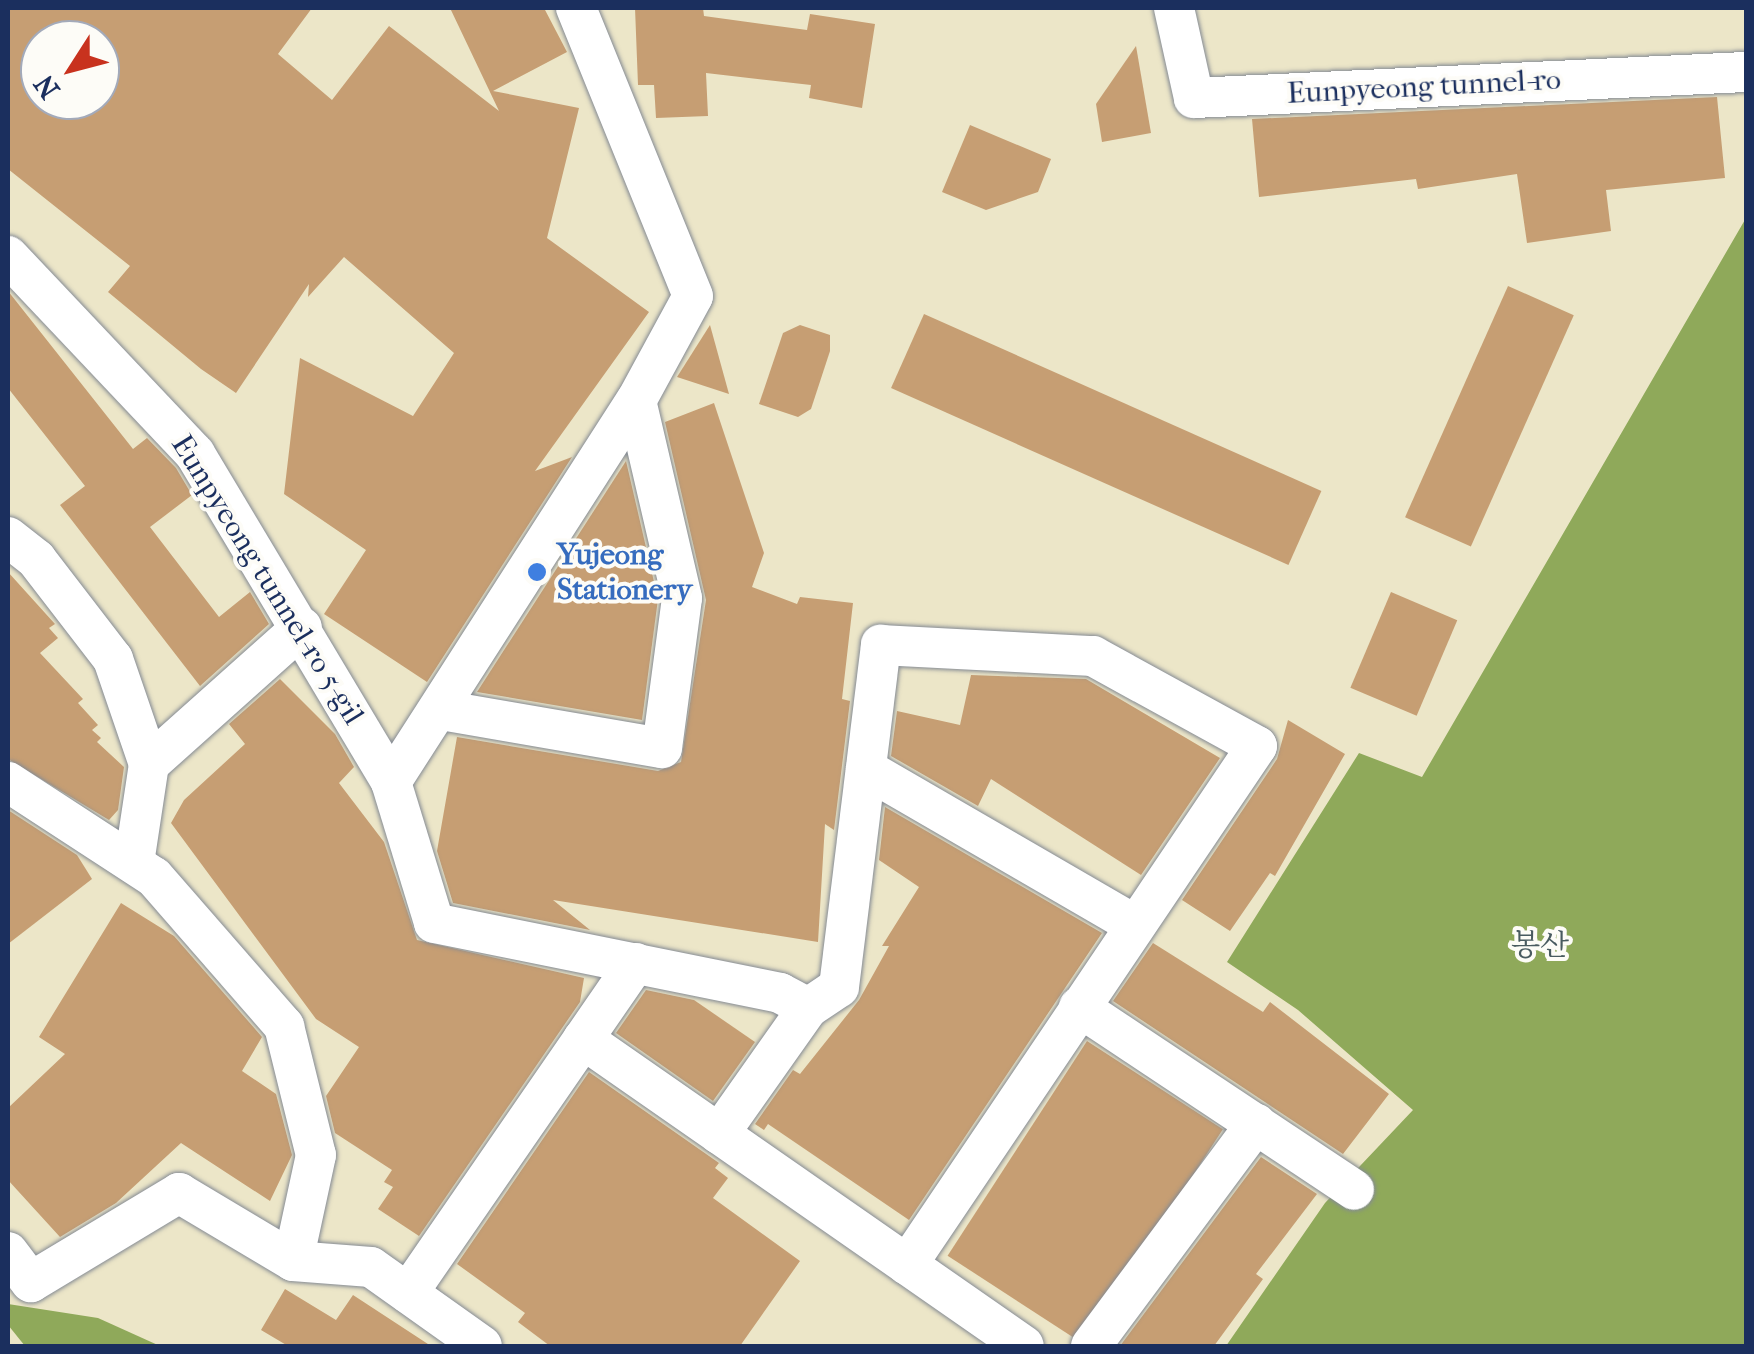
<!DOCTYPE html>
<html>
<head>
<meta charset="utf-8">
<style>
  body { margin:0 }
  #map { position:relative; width:1754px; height:1354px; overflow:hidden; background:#ece6c8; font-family:"IM FELL French Canon","Noto Serif KR",serif }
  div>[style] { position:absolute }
  .forest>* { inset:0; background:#8fa95a }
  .building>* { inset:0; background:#c69e73; transform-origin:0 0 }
  .roads { filter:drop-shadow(0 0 2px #848a93) drop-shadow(0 0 2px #848a93) }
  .street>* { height:40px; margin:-20px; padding:0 20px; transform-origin:20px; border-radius:20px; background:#fff }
  .dots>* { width:28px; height:28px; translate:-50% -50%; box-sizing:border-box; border:5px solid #fdfcf7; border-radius:50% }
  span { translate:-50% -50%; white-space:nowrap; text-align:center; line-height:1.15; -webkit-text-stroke:8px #fdfcf7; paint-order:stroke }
  .street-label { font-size:30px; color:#1b2f5e }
  .shop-label { font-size:30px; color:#366cbe; font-weight:700 }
  .left { translate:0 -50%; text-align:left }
  .park-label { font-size:30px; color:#495b60 }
  .frame { position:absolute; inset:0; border:10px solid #1b2f5e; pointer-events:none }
  .north { position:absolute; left:20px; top:20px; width:100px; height:100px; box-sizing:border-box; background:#fdfcf7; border:2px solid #a3aaba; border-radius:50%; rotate:234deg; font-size:28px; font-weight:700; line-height:40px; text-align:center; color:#1b2f5e }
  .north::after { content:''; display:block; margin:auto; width:35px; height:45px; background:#c8321e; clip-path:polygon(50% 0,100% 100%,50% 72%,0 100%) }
</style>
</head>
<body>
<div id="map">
  <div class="forest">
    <div style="clip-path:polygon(1746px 218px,1746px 1346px,1226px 1346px,1325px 1203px,1413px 1110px,1298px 1010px,1227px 962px,1359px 753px,1422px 777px)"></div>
    <div style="clip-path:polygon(8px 1304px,98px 1318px,160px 1346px,25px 1346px,8px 1325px)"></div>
  </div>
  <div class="building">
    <div style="clip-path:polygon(evenodd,8px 8px,312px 8px,278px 54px,332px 100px,389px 26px,499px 111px,450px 8px,544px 8px,567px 52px,493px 91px,579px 108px,547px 238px,649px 312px,535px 471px,572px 457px,427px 682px,324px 614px,366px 550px,284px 494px,300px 358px,413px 416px,454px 353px,344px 257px,308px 297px,309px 284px,236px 393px,201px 369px,108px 292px,130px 266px,8px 169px,8px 8px,40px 40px,100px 40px,100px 100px,40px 100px,40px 40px)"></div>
    <div style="clip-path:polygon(635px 8px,703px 8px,704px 16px,807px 30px,810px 14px,875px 24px,862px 108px,809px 98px,811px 85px,706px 73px,708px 116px,656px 118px,654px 85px,638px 85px)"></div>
    <div style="clip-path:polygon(1136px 46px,1151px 133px,1102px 142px,1096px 104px)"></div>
    <div style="clip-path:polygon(1717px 97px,1725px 178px,1606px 190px,1611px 231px,1527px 243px,1517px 174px,1418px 189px,1416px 179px,1259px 197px,1252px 119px)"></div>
    <div style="clip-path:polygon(970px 125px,1051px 159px,1038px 192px,986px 210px,942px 192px)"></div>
    <div style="left:1508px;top:286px;width:72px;height:253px;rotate:24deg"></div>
    <div style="clip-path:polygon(8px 291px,133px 449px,147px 438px,176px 468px,192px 495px,150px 527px,219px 617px,250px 592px,269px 624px,200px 686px,60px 505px,85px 486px,8px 388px)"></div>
    <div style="left:924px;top:314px;width:435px;height:81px;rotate:24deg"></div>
    <div style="clip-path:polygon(710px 325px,729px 394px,677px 377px)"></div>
    <div style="clip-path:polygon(800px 325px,830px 335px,830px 351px,811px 409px,798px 417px,759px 404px,783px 333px)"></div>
    <div style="clip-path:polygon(714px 403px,764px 553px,752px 587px,797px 604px,800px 597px,853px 603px,842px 699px,850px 701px,834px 830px,825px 824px,818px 942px,553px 900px,590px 930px,453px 903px,437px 851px,457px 737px,658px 771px,681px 762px,706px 600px,665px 422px)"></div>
    <div style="clip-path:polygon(626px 461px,658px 599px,642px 720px,477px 692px)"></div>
    <div style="clip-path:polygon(8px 572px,55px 624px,49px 628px,58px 638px,40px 653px,83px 699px,78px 703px,98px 725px,92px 730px,101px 738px,97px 742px,124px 767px,118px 810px,109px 820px,8px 759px)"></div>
    <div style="left:1391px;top:592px;width:72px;height:104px;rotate:23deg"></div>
    <div style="clip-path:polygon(971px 675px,1086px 679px,1220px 758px,1141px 875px,991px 779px,978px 806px,891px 756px,897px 711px,960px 725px)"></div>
    <div style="clip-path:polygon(280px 679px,335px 734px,354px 767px,339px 783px,384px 842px,417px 940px,584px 978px,580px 1002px,419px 1236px,378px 1209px,393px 1187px,384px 1182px,392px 1170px,335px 1133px,326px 1096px,359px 1047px,316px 1019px,171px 823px,184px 800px,245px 744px,229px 724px)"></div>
    <div style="clip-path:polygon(1288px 720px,1345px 754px,1275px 876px,1270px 873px,1230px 931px,1182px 900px,1277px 759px)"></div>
    <div style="clip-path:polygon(885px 807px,1102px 933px,909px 1220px,768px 1124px,764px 1130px,755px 1124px,793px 1070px,800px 1074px,859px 1000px,889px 946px,882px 946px,919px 887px,879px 860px)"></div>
    <div style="clip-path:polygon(8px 810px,77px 855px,92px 879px,8px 944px)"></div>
    <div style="clip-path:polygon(121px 903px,174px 936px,262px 1037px,242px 1071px,276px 1094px,292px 1155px,270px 1201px,181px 1143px,116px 1203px,60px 1237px,8px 1180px,8px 1108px,65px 1054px,39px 1037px)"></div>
    <div style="clip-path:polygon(1153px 943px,1263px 1012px,1270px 1002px,1389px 1094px,1343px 1154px,1113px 1001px)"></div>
    <div style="clip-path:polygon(646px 990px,694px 1000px,755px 1042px,713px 1101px,616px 1033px)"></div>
    <div style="left:1087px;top:1041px;width:162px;height:256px;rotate:33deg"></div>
    <div style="clip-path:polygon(589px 1072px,719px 1163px,715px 1168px,728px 1178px,713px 1198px,800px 1261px,740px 1346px,550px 1346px,518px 1322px,525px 1313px,457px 1264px)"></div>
    <div style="clip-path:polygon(1261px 1157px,1317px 1194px,1256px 1274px,1263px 1279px,1214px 1346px,1120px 1346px)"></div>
    <div style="clip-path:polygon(285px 1289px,336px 1320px,353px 1295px,431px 1346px,288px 1346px,261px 1330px)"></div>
  </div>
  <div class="roads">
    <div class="street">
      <div style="left:1174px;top:8px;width:92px;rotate:77.5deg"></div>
      <div style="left:1194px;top:98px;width:553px;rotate:-2.7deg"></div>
      <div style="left:8px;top:256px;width:272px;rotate:46.6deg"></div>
      <div style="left:195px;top:454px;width:382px;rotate:59.1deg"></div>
      <div style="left:391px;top:782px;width:147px;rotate:73deg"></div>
      <div style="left:434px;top:923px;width:353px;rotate:11.4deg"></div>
      <div style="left:780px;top:993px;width:32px;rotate:28deg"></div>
      <div style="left:8px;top:537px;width:36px;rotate:38deg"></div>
      <div style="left:36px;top:559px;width:126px;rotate:52.4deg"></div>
      <div style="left:113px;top:659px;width:111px;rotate:71.1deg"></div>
      <div style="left:149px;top:764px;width:100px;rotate:98.6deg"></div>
      <div style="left:441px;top:710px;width:224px;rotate:9.8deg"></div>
      <div style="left:662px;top:748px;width:151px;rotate:-82.4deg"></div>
      <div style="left:682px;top:598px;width:202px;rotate:-103.1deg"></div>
      <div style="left:149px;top:764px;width:205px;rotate:-41.8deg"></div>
      <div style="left:866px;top:769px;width:311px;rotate:30.1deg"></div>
      <div style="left:8px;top:782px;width:174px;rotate:33.1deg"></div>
      <div style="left:154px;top:877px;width:198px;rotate:48.9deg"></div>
      <div style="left:284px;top:1026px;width:133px;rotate:76.1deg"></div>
      <div style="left:316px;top:1155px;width:108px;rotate:102.2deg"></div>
      <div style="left:391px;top:782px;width:453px;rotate:-57.3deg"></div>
      <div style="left:636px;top:401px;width:119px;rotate:-61.5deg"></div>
      <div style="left:693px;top:296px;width:311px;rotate:-112.1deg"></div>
      <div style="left:1079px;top:1007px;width:330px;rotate:33.6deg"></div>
      <div style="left:583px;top:1039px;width:537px;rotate:34.84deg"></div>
      <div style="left:719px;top:1134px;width:154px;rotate:-54.8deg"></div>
      <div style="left:808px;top:1008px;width:37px;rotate:-34deg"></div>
      <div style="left:839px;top:987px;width:345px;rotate:-83deg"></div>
      <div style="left:881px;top:645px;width:212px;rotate:3deg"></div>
      <div style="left:1093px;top:656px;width:187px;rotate:28.8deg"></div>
      <div style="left:1257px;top:746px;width:626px;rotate:123.99deg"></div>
      <div style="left:8px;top:1252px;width:38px;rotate:53deg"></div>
      <div style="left:31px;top:1282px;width:173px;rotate:-31deg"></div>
      <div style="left:179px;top:1193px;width:133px;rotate:30.8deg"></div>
      <div style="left:293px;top:1261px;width:78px;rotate:4.4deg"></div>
      <div style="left:371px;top:1267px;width:136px;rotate:35.4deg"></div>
      <div style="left:408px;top:1293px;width:401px;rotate:-55.4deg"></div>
      <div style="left:1091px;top:1346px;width:277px;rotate:-53.4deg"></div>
    </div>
  </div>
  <div class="dots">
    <div style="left:537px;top:572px;background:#3f7fe0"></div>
  </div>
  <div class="street-label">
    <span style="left:1424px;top:87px;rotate:-3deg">Eunpyeong tunnel-ro</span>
    <span style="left:267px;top:580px;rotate:58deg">Eunpyeong tunnel-ro 5-gil</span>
  </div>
  <div class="shop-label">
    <span class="left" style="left:557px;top:572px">Yujeong<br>Stationery</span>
  </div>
  <div class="park-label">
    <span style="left:1540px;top:946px">봉산</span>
  </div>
  <div class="frame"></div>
  <div class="north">N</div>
</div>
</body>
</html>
